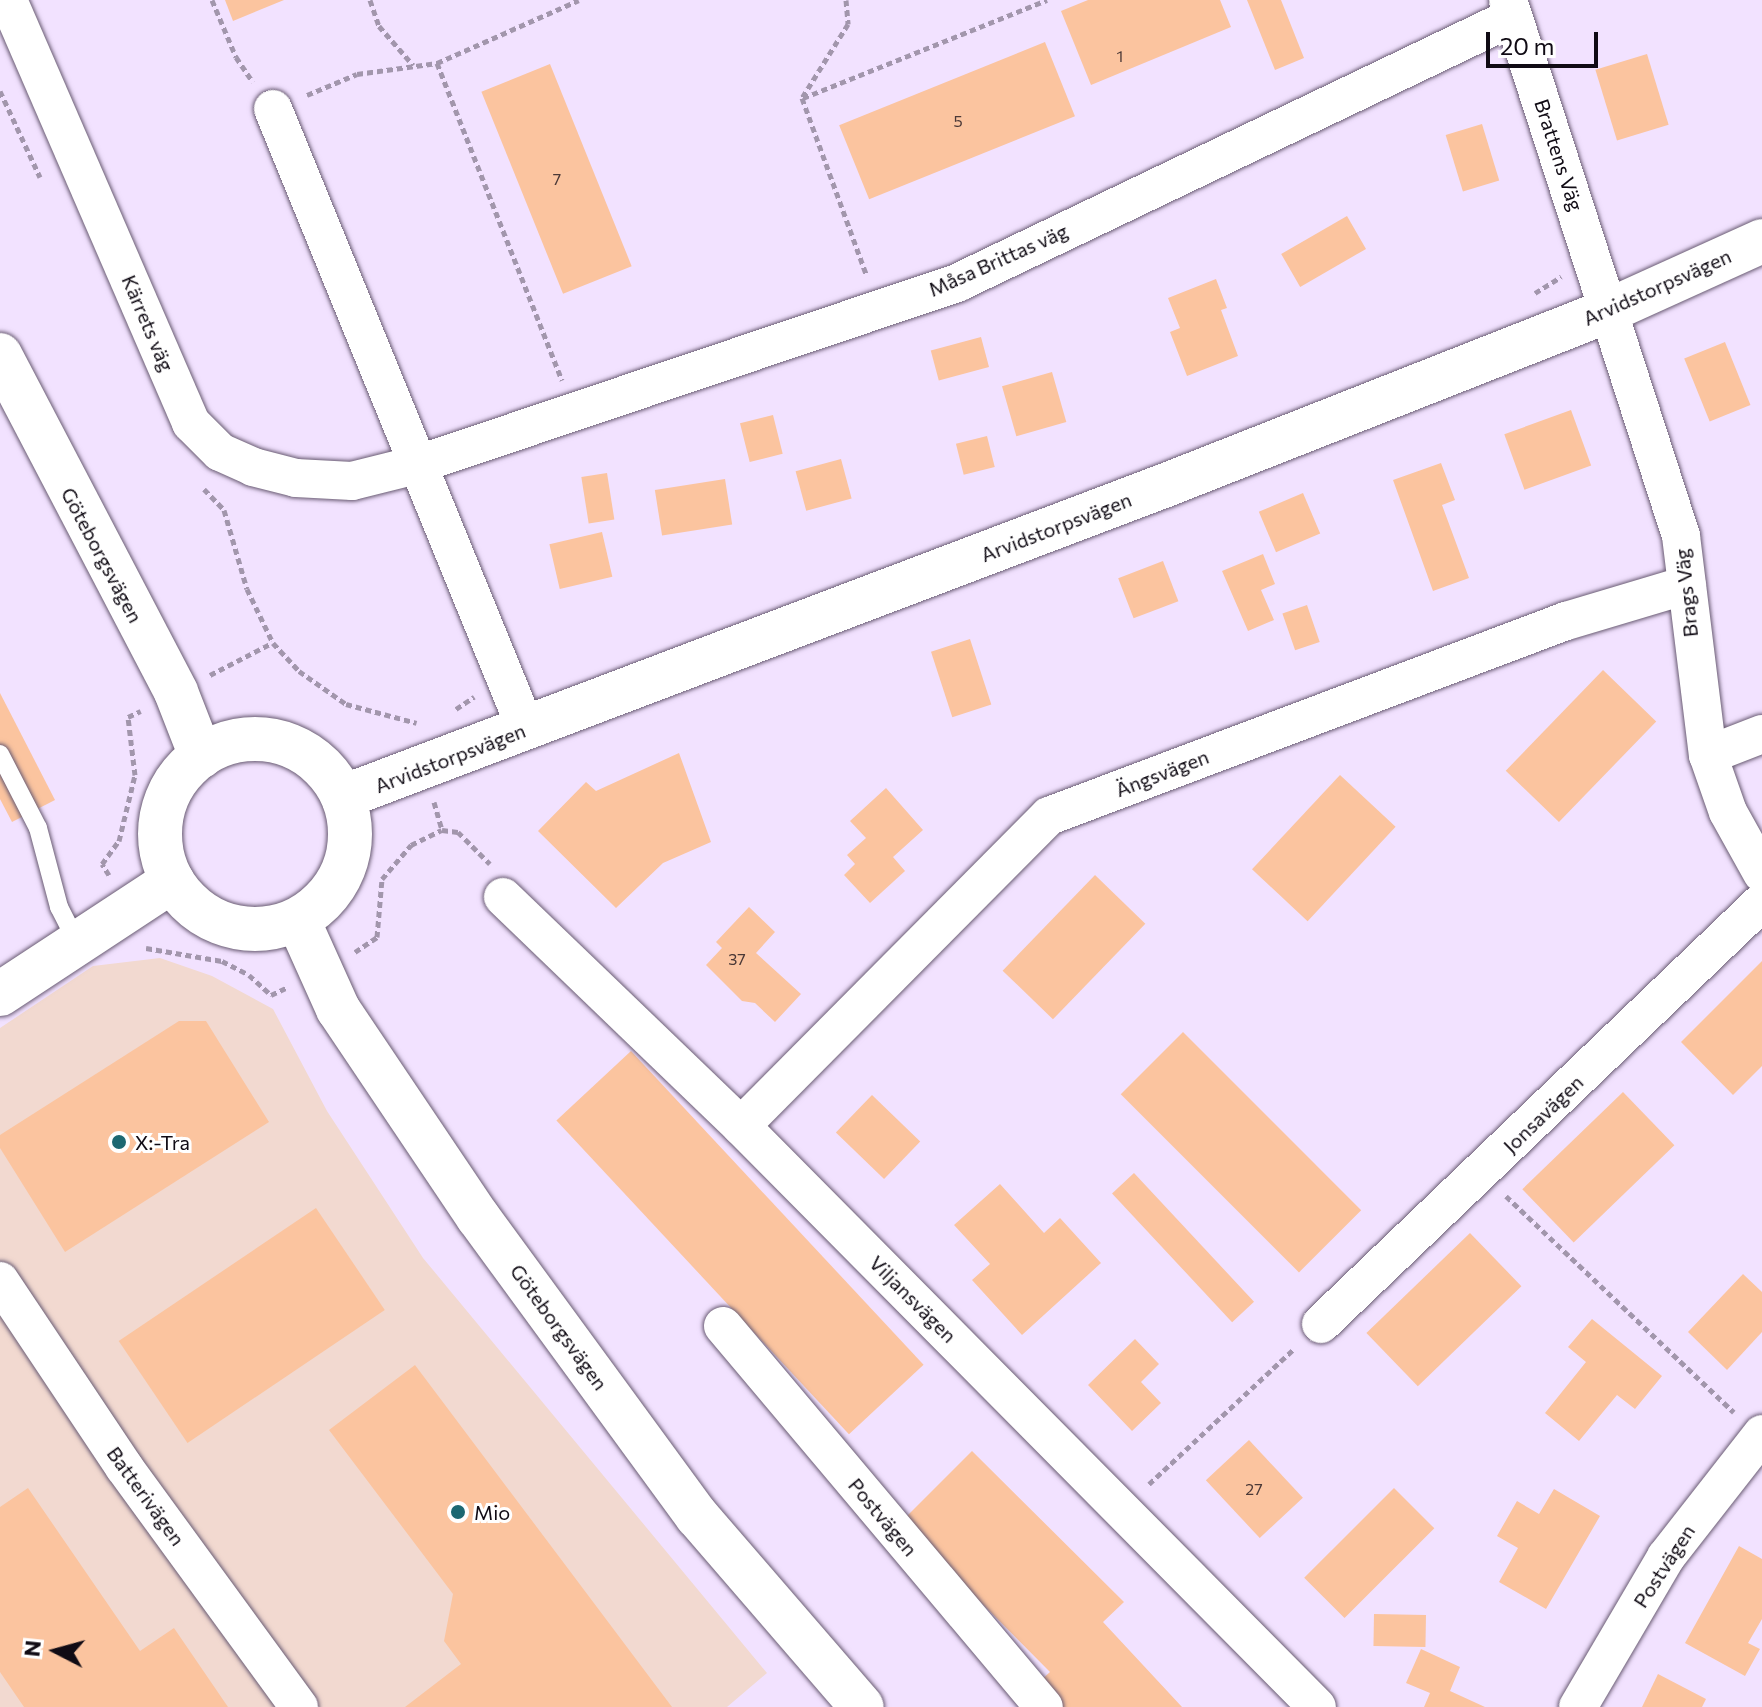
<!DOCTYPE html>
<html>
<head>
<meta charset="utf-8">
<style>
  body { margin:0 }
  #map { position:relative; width:1762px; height:1707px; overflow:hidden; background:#f2e2ff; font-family:Commissioner,sans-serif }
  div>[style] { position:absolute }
  .commercial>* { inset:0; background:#f2d9d0 }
  .building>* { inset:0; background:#fbc49f; transform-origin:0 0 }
  .path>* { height:5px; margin-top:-2.5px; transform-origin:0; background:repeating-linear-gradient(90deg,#a296ac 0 6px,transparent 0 10px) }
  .roads { filter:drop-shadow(0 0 2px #695b73) drop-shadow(0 0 2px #695b73) }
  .service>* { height:18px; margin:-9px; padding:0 9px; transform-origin:9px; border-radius:9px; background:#fff }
  .minor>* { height:38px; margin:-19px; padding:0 19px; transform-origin:19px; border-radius:19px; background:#fff }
  .tertiary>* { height:44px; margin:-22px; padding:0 22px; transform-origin:22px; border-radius:22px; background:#fff }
  .secondary>* { height:44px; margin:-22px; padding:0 22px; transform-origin:22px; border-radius:22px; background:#fff }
  .secondary>.ring { margin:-22px; padding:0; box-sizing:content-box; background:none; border:44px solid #fff; border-radius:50% }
  .dots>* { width:22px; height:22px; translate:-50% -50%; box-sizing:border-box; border:4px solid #fff; border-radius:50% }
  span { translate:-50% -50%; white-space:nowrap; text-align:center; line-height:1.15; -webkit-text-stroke:6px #fff; paint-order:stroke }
  .number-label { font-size:16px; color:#4b3937 }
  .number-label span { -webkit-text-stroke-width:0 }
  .street-label { font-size:20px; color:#100b14 }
  .poi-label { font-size:20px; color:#100b14 }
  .left { translate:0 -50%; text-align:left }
  .north { position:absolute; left:16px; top:1611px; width:80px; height:80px; -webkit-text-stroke:6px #fff; paint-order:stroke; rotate:276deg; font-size:22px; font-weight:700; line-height:32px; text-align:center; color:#100b14 }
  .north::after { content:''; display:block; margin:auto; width:28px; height:36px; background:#100b14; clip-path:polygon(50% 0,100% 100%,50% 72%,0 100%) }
  .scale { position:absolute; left:1486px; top:32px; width:112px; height:36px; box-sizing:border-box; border:4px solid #100b14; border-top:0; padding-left:10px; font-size:24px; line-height:28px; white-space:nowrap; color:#100b14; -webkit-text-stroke:6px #fff; paint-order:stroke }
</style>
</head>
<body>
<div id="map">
  <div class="commercial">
    <div style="clip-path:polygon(160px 958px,212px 976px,273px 1009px,327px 1111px,423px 1258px,767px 1673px,727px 1707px,0 1707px,0 1028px,93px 966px)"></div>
  </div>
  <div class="building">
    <div style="clip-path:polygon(225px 0,284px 0,233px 21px)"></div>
    <div style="clip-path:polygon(1088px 0,1220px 0,1231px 27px,1091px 85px,1061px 11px)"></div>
    <div style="clip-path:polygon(1247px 0,1281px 0,1304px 58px,1275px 70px)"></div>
    <div style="left:1045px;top:42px;width:80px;height:222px;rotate:68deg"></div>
    <div style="left:1647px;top:54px;width:74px;height:54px;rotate:73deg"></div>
    <div style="left:550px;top:64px;width:218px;height:74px;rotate:68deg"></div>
    <div style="left:1482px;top:124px;width:59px;height:38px;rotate:73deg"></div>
    <div style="left:1347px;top:216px;width:38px;height:76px;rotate:60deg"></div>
    <div style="clip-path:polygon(1216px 279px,1227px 308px,1221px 310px,1238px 356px,1187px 376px,1170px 332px,1180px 328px,1168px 298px)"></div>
    <div style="left:981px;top:337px;width:31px;height:52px;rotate:75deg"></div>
    <div style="left:1725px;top:342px;width:68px;height:44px;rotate:68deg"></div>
    <div style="left:1052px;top:372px;width:52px;height:52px;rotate:74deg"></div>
    <div style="left:1571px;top:410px;width:59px;height:71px;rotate:70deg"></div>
    <div style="left:773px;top:415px;width:40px;height:34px;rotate:76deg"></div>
    <div style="left:987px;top:436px;width:32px;height:32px;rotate:76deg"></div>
    <div style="left:841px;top:459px;width:41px;height:47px;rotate:75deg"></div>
    <div style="clip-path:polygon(1441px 463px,1455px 500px,1442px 505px,1469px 578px,1433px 591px,1393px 480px)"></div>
    <div style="left:607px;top:473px;width:47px;height:26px;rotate:81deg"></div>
    <div style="left:725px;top:479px;width:46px;height:71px;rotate:81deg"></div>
    <div style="left:1303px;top:493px;width:44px;height:48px;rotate:67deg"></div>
    <div style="left:602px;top:532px;width:46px;height:54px;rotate:77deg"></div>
    <div style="clip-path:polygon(1263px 554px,1275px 584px,1261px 590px,1274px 620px,1248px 631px,1222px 571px)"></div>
    <div style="left:1163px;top:561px;width:43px;height:48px;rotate:69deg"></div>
    <div style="left:1307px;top:605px;width:39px;height:26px;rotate:71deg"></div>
    <div style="left:970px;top:639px;width:69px;height:41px;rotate:72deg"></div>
    <div style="left:1603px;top:670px;width:74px;height:140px;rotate:44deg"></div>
    <div style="clip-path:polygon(0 693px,55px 800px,12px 822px,0 799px)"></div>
    <div style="clip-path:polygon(679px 753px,711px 842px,663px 863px,616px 908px,538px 831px,586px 782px,596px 791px)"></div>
    <div style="left:1340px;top:775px;width:76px;height:129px;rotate:43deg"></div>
    <div style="clip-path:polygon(886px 788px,923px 830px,893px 857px,905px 871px,870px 903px,844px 875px,855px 864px,847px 855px,866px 838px,850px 821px)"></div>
    <div style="left:1095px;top:875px;width:70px;height:133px;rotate:44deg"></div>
    <div style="clip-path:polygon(749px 907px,775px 932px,756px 953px,801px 994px,775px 1022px,755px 1003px,742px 1001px,706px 965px,722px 948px,716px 942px)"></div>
    <div style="clip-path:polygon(1762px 961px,1762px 1066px,1733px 1095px,1681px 1042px)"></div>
    <div style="clip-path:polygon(179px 1021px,206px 1021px,269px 1122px,65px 1252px,0 1148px,0 1135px)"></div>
    <div style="left:1183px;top:1032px;width:252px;height:88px;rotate:45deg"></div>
    <div style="left:631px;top:1051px;width:429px;height:102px;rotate:47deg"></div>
    <div style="left:1623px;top:1092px;width:74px;height:140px;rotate:46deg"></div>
    <div style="left:872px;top:1095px;width:67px;height:52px;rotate:44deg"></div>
    <div style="left:1134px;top:1173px;width:176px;height:30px;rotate:47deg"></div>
    <div style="clip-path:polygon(1000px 1184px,1044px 1233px,1060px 1218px,1101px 1263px,1022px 1335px,972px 1280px,990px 1264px,954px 1225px)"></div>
    <div style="left:316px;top:1208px;width:123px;height:238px;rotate:56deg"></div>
    <div style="left:1470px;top:1233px;width:74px;height:144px;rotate:46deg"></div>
    <div style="clip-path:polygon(1743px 1274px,1762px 1292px,1762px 1332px,1727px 1370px,1688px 1332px)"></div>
    <div style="clip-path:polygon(1592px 1319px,1662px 1376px,1635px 1409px,1617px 1395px,1579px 1441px,1545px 1413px,1586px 1362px,1568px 1347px)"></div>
    <div style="clip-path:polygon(1135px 1339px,1159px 1364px,1141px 1382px,1161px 1403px,1132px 1431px,1088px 1385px)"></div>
    <div style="clip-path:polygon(415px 1365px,672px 1707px,405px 1707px,461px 1664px,444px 1641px,453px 1594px,329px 1430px)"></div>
    <div style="left:1249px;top:1440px;width:79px;height:59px;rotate:47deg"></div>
    <div style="clip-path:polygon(972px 1451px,1124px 1602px,1103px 1622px,1182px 1707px,1063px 1707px,1039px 1682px,1050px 1672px,901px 1522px)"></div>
    <div style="clip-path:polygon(28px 1488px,140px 1651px,174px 1628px,228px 1707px,24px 1707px,0 1672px,0 1507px)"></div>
    <div style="left:1394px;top:1488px;width:57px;height:127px;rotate:45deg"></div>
    <div style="clip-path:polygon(1554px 1489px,1600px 1516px,1546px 1609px,1499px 1582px,1518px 1548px,1497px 1536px,1517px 1501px,1539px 1514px)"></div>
    <div style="clip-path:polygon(1739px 1546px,1762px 1559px,1762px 1619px,1748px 1643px,1760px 1649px,1745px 1676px,1685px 1643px)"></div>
    <div style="left:1374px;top:1614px;width:52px;height:32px;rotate:1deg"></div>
    <div style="clip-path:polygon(1421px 1649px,1460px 1667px,1450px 1691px,1485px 1707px,1424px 1707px,1430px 1693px,1406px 1683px)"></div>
    <div style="clip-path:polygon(1658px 1674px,1706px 1699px,1702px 1707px,1642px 1707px)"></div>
  </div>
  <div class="path">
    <div style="left:212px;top:0;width:62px;rotate:67.2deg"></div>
    <div style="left:236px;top:57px;width:30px;rotate:56deg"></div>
    <div style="left:370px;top:0;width:28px;rotate:71deg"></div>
    <div style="left:379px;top:26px;width:52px;rotate:48.9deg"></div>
    <div style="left:846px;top:0;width:24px;rotate:85deg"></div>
    <div style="left:848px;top:24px;width:87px;rotate:121.9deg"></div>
    <div style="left:802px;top:98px;width:187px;rotate:70deg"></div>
    <div style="left:437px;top:63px;width:341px;rotate:68.5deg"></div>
    <div style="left:0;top:91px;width:95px;rotate:65.1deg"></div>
    <div style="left:307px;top:95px;width:54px;rotate:-22.8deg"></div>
    <div style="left:357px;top:74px;width:81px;rotate:-7.8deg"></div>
    <div style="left:437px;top:63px;width:155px;rotate:-23.9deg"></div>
    <div style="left:803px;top:98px;width:263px;rotate:-21.9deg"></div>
    <div style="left:1535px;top:293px;width:31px;rotate:-32deg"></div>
    <div style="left:204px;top:489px;width:29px;rotate:46deg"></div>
    <div style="left:224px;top:510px;width:82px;rotate:73.8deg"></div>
    <div style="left:247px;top:589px;width:60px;rotate:64.3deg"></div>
    <div style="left:273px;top:643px;width:38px;rotate:47deg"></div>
    <div style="left:299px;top:671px;width:57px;rotate:35.1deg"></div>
    <div style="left:346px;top:704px;width:73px;rotate:15deg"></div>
    <div style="left:210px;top:675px;width:70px;rotate:-27.3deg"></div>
    <div style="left:456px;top:709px;width:22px;rotate:-34deg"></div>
    <div style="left:434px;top:802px;width:29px;rotate:74deg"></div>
    <div style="left:109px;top:875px;width:13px;rotate:-122deg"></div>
    <div style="left:102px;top:864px;width:29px;rotate:-54deg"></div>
    <div style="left:119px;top:841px;width:68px;rotate:-76.4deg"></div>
    <div style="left:135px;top:775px;width:58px;rotate:-96.9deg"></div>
    <div style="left:128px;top:717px;width:14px;rotate:-25deg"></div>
    <div style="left:146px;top:948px;width:77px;rotate:9.7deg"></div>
    <div style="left:222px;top:961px;width:30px;rotate:27deg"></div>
    <div style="left:249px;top:975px;width:30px;rotate:42deg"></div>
    <div style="left:271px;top:995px;width:17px;rotate:-25deg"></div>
    <div style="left:355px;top:952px;width:27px;rotate:-34deg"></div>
    <div style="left:377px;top:937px;width:58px;rotate:-85.1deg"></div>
    <div style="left:382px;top:879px;width:45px;rotate:-49.5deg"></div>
    <div style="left:411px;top:845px;width:34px;rotate:-26deg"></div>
    <div style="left:442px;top:830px;width:16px;rotate:7deg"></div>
    <div style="left:458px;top:832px;width:45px;rotate:45deg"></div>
    <div style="left:1506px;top:1196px;width:314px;rotate:43.5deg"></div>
    <div style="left:1149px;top:1484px;width:198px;rotate:-43deg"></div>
  </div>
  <div class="roads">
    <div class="service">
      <div style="left:0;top:754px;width:83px;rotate:62.8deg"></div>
      <div style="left:38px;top:828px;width:82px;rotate:75.1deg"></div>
      <div style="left:59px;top:907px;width:39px;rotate:63deg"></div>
    </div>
    <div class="minor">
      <div style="left:8px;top:0;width:461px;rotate:66.6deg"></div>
      <div style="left:191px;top:423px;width:41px;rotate:45deg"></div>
      <div style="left:220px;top:452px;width:36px;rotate:24deg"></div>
      <div style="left:253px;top:467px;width:44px;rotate:14.3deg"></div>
      <div style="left:296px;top:478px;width:56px;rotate:3.1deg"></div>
      <div style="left:352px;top:481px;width:66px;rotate:-14deg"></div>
      <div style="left:416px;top:465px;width:571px;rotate:-18.59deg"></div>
      <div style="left:957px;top:283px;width:616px;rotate:-25.57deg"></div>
      <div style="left:1508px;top:0;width:563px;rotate:72.11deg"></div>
      <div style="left:1681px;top:536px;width:221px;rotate:83deg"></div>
      <div style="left:1708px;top:755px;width:60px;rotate:70.7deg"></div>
      <div style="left:1728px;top:812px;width:70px;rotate:60.9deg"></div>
      <div style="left:273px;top:109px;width:670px;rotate:67.8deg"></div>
      <div style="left:1708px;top:755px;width:58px;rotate:-21.3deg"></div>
      <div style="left:503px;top:897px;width:330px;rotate:43.9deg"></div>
      <div style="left:741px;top:1126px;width:818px;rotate:45.25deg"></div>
      <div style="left:741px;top:1126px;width:437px;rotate:-45.2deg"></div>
      <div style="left:1049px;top:816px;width:553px;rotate:-20.67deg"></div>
      <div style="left:1566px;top:621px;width:126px;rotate:-16.6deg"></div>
      <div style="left:0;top:1281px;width:224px;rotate:56.3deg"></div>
      <div style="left:124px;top:1467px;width:297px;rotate:53.9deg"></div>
      <div style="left:1321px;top:1324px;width:610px;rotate:-43.74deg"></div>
      <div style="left:723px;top:1326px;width:498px;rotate:49.9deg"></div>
      <div style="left:1578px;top:1707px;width:174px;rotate:-59.6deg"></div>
      <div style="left:1666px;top:1557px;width:156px;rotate:-52deg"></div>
    </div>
    <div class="tertiary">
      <div style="left:343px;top:797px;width:875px;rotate:-20.76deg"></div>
      <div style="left:1161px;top:487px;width:483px;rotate:-21.5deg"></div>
      <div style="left:1610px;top:310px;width:167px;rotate:-24.4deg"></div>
      <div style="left:0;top:994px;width:206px;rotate:-33.3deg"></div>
    </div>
    <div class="secondary">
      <div style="left:0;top:355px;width:380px;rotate:62.4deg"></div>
      <div style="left:176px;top:692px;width:69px;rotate:68.7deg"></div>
      <div class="ring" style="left:160px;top:739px;width:146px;height:146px"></div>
      <div style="left:298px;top:920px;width:98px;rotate:65.8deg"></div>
      <div style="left:338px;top:1009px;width:251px;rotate:56.1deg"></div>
      <div style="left:478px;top:1217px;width:371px;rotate:53.8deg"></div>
      <div style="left:697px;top:1516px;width:252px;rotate:49.2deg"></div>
    </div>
  </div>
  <div class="dots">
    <div style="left:119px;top:1142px;background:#1d6872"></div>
    <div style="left:458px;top:1512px;background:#1d6872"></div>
  </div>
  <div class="number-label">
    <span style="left:1120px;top:56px">1</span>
    <span style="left:958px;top:121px">5</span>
    <span style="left:557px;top:179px">7</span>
    <span style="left:737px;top:959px">37</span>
    <span style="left:1254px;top:1489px">27</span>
  </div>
  <div class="street-label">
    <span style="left:1559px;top:155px;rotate:72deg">Brattens Väg</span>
    <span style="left:998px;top:260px;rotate:-24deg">Måsa Brittas väg</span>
    <span style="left:1657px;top:287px;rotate:-24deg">Arvidstorpsvägen</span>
    <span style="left:148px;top:323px;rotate:67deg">Kärrets väg</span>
    <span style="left:1056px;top:527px;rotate:-21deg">Arvidstorpsvägen</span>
    <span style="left:102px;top:555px;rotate:62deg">Göteborgsvägen</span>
    <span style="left:1686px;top:593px;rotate:-96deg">Brags Väg</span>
    <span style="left:450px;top:758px;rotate:-21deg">Arvidstorpsvägen</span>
    <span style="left:1162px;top:773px;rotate:-21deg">Ängsvägen</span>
    <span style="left:1543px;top:1114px;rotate:-44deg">Jonsavägen</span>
    <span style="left:913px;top:1299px;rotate:45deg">Viljansvägen</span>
    <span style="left:559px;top:1327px;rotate:54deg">Göteborgsvägen</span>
    <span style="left:146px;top:1496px;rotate:54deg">Batterivägen</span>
    <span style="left:883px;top:1517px;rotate:50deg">Postvägen</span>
    <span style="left:1664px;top:1566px;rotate:-57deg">Postvägen</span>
  </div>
  <div class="poi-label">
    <span class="left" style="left:135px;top:1142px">X:-Tra</span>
    <span class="left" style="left:474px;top:1512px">Mio</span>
  </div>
  <div class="north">N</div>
  <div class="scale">20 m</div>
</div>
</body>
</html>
